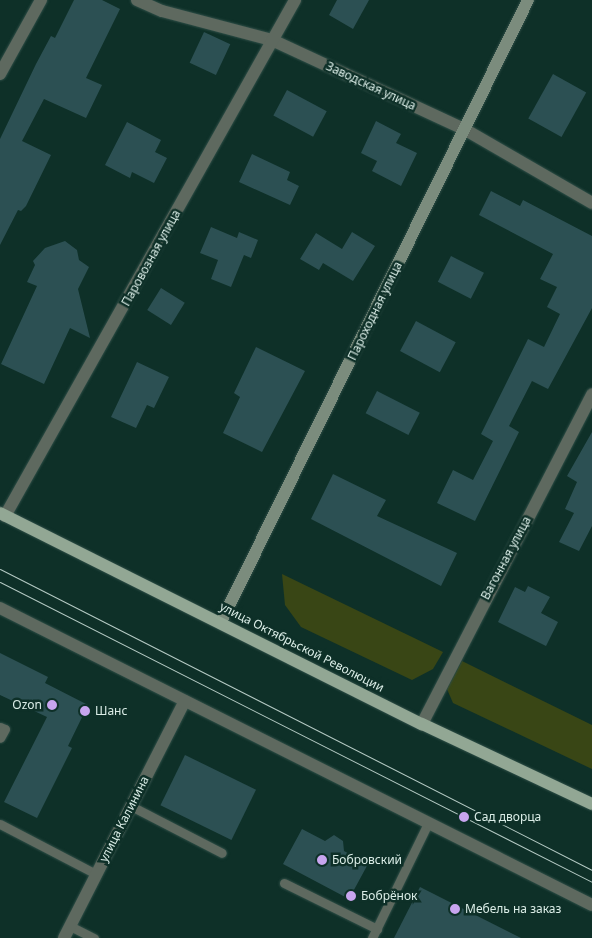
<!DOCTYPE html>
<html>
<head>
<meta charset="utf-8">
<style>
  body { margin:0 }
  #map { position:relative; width:592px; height:938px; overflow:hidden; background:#0e3028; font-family:"Noto Sans",sans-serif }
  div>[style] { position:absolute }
  .green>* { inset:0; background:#394615 }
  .building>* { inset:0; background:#2c5053; transform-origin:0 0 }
  .roads { filter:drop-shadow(0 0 1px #2f4e47) drop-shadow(0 0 1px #2f4e47) }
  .lane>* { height:9px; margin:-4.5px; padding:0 4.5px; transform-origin:4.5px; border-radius:4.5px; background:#5e695f }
  .street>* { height:12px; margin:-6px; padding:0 6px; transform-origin:6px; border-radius:6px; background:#5e695f }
  .secondary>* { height:12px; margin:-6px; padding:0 6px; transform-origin:6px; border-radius:6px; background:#7b8c7d }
  .primary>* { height:12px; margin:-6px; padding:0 6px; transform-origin:6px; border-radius:6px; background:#92a794 }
  .tram>* { height:1px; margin:-0.5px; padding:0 0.5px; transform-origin:0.5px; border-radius:0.5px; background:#b5cac4 }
  .dots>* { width:14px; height:14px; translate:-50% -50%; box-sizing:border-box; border:2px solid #0e3028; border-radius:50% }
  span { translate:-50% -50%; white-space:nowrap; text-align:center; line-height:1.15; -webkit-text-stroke:5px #0e3028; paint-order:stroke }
  .street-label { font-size:12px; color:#dbede7 }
  .poi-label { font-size:12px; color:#dbede7 }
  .right { translate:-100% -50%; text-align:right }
  .left { translate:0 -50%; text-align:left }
</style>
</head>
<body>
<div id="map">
  <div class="green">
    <div style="clip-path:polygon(282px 574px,443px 652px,433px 669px,412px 680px,301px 627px,285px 605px)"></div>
    <div style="clip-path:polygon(462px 661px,592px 725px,592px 769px,453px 703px,447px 689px)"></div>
  </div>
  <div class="building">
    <div style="clip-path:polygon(74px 0,102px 0,120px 9px,86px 78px,102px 85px,86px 118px,44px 99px,22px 141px,51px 155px,26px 206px,21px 211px,18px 210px,0 245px,0 139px,36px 64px,51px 36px,55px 38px)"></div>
    <div style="clip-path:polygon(337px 0,369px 0,353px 29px,329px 15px)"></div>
    <div style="left:204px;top:32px;width:29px;height:34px;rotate:25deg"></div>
    <div style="left:553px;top:74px;width:38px;height:51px;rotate:29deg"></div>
    <div style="left:287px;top:90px;width:45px;height:29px;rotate:28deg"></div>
    <div style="clip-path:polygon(376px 121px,401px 134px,396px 143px,417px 153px,401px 186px,372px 171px,377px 161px,361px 153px)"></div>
    <div style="clip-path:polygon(127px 122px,161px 140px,155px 152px,167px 158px,154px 183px,132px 172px,130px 178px,105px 165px)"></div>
    <div style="clip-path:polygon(252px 154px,290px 172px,287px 180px,299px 186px,290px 205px,239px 182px)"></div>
    <div style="clip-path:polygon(491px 191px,520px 206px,523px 200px,592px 236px,592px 308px,548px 389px,532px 381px,509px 426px,519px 432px,475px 521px,437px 503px,453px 470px,473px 480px,493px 441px,481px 434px,528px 339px,544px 347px,560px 314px,547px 307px,557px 287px,540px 279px,553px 254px,479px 215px)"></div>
    <div style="clip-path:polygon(211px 227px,237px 238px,239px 232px,258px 240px,251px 258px,244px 255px,231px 287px,211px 279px,218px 260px,200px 253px)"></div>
    <div style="clip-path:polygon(352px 232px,375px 246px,353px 281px,323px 263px,319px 270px,300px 259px,316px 233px,342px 249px)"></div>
    <div style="clip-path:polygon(65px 241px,77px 250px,79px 260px,89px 267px,78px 289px,90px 338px,70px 328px,44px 384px,1px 364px,37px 286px,27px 282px,35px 265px,33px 261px,45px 248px)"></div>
    <div style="left:451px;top:256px;width:37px;height:29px;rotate:27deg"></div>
    <div style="left:161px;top:288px;width:28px;height:26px;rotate:32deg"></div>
    <div style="left:416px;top:321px;width:45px;height:34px;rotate:28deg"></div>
    <div style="clip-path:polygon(256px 347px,305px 371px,262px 452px,223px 433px,240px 397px,234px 393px)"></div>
    <div style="clip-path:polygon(137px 362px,169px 377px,154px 408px,147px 405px,136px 428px,111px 417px)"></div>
    <div style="left:377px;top:391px;width:48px;height:25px;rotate:27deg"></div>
    <div style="clip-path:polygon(592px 432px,592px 526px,579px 551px,559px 542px,574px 513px,565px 509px,577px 482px,567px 476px)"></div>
    <div style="clip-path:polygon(333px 474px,386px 500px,377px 516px,457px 553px,441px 586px,311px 519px)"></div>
    <div style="clip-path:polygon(528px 586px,550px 597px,541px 613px,558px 622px,546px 646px,498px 622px,515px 587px,525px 592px)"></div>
    <div style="clip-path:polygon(0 653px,48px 677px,45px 683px,88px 705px,68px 746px,72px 748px,37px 818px,4px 802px,47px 717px,0 695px)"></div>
    <div style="left:185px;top:755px;width:79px;height:56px;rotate:26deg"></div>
    <div style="clip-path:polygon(302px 829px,325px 841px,334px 835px,343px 841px,344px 851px,368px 864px,349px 899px,283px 864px)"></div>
    <div style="clip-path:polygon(420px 887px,521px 938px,394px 938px)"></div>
  </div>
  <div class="roads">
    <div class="lane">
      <div style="left:0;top:727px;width:5px;rotate:22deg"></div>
      <div style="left:5px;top:729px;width:10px;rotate:119deg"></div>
      <div style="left:131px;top:806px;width:102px;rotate:27.3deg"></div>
      <div style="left:0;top:824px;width:108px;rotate:27.5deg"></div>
      <div style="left:284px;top:883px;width:104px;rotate:26.3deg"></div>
      <div style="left:70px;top:926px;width:27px;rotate:27deg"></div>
      <div style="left:372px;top:938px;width:128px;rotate:-64deg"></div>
    </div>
    <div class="street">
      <div style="left:137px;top:0;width:27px;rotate:24deg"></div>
      <div style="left:162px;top:11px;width:114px;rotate:14.8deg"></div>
      <div style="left:272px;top:40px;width:212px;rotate:24.9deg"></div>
      <div style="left:464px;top:129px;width:148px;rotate:30deg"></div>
      <div style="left:0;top:74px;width:85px;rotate:-61deg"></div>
      <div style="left:5px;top:516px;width:592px;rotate:-60.66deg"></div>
      <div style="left:0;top:608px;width:662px;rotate:26.64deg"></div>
      <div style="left:422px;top:724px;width:371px;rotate:-62.7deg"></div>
      <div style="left:64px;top:938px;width:266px;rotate:-63deg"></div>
    </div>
    <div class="secondary">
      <div style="left:221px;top:622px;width:694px;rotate:-63.73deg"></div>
    </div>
    <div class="primary">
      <div style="left:0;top:513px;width:472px;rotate:26.6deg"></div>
      <div style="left:422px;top:724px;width:188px;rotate:25.2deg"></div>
    </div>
  </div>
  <div class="tram">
    <div style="left:0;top:569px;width:664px;rotate:26.95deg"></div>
    <div style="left:0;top:582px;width:664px;rotate:26.87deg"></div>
  </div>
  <div class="dots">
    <div style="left:52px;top:705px;background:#c8a5ef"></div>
    <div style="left:85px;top:711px;background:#c8a5ef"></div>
    <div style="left:464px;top:817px;background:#c8a5ef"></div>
    <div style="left:322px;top:860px;background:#c8a5ef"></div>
    <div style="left:351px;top:896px;background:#c8a5ef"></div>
    <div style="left:455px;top:909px;background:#c8a5ef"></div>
  </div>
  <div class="street-label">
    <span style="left:371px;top:86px;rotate:25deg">Заводская улица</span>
    <span style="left:151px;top:258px;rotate:-61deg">Паровозная улица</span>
    <span style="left:375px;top:311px;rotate:-64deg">Пароходная улица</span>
    <span style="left:506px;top:558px;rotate:-62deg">Вагонная улица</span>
    <span style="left:302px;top:647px;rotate:27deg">улица Октябрьской Революции</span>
    <span style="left:124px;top:819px;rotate:-63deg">улица Калинина</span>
  </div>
  <div class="poi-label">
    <span class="right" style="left:42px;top:705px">Ozon</span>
    <span class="left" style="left:95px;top:711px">Шанс</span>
    <span class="left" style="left:474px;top:817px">Сад дворца</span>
    <span class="left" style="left:332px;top:860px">Бобровский</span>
    <span class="left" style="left:361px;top:896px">Бобрёнок</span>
    <span class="left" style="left:465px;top:909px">Мебель на заказ</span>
  </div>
</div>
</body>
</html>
